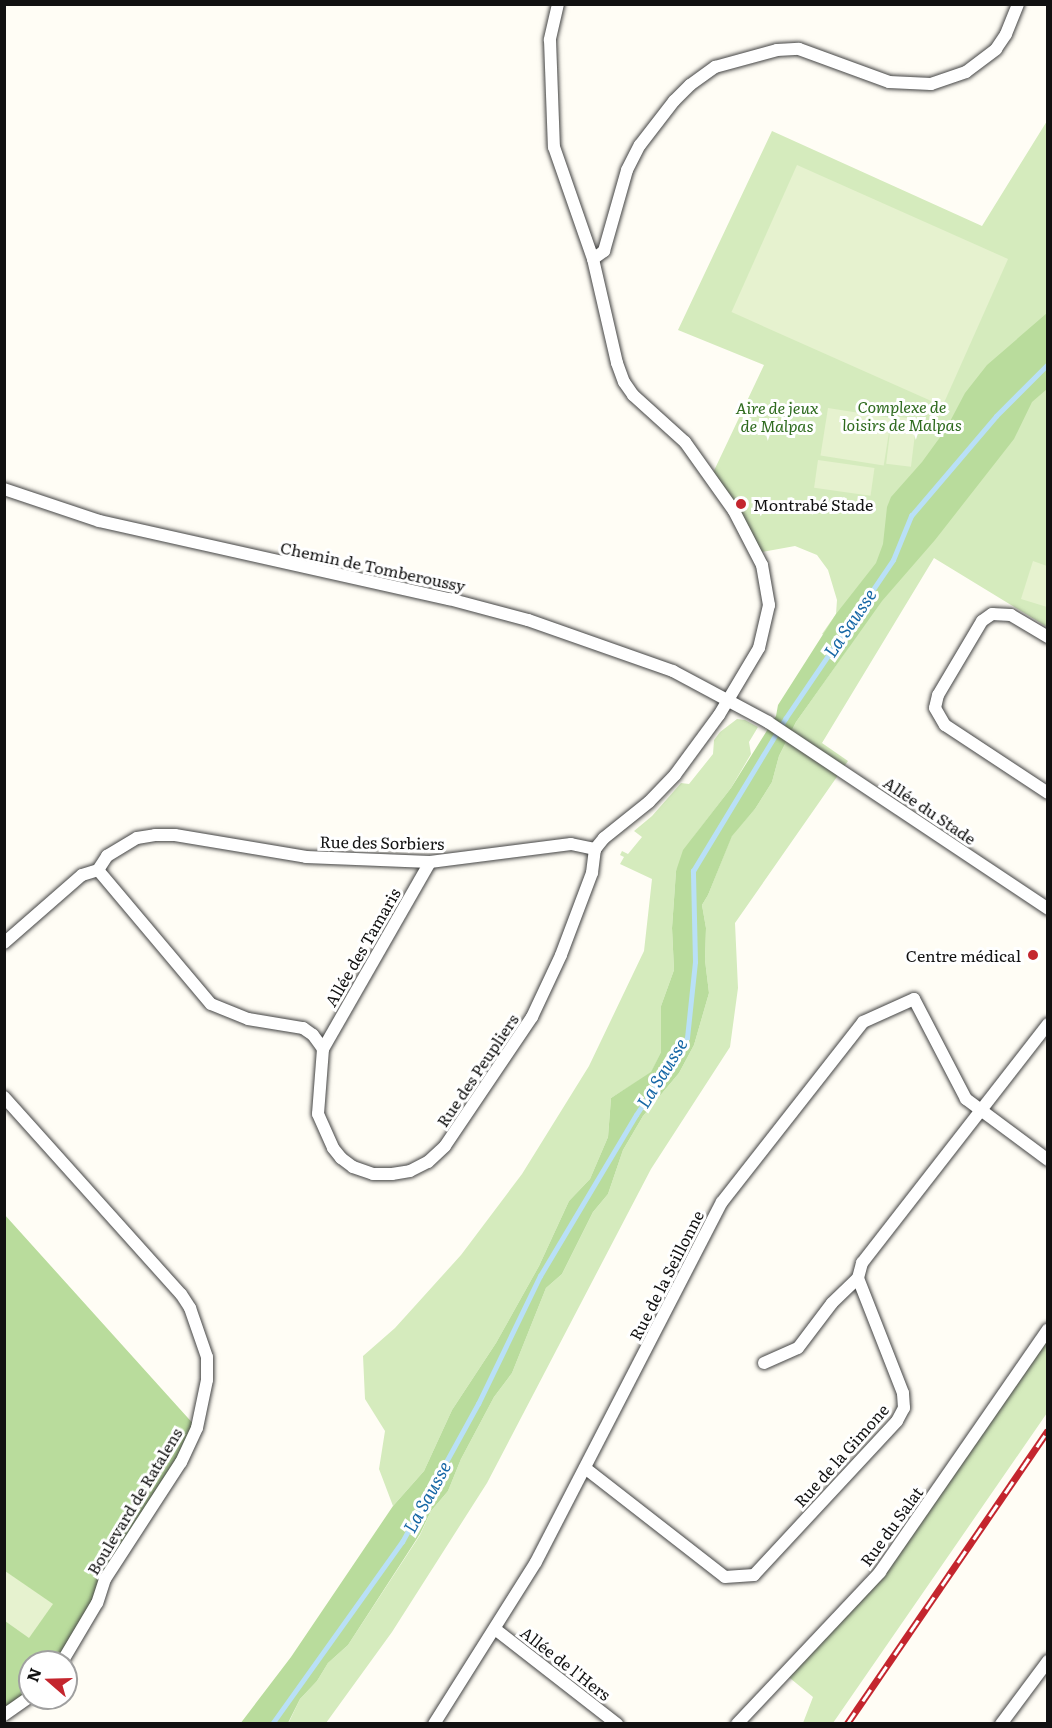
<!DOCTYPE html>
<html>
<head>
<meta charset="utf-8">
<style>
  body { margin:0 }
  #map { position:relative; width:1052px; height:1728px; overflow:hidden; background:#fffdf5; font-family:Literata,serif }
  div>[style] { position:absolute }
  .green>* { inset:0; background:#d5ebbd }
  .forest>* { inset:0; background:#b9dc9c }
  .pitch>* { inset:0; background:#e6f2cf; transform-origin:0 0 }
  .stream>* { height:4.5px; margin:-2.25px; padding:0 2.25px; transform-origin:2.25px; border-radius:2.25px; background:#b9e0f7 }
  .roads { filter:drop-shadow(0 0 2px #444) drop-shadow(0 0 2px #444) }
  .street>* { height:12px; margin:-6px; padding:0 6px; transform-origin:6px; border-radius:6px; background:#fff }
  .rail>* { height:7px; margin-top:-3.5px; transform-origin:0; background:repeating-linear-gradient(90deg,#fff 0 14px,#c4262e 0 28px); box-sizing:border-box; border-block:2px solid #c4262e }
  .dots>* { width:16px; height:16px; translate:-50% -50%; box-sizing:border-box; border:3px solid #fff; border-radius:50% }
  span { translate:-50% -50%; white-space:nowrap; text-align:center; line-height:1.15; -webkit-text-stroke:6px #fff; paint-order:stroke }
  .park-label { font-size:16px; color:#2f6b1f; font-style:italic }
  .poi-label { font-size:16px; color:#111 }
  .left { translate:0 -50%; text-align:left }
  .right { translate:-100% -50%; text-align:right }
  .street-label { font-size:16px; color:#111 }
  .water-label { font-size:18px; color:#1768a6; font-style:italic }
  .frame { position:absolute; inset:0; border:6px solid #111; pointer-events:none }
  .north { position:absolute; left:18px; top:1650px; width:60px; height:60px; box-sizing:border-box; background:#fff; border:2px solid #a0a0a0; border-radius:50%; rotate:290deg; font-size:16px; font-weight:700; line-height:24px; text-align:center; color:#111 }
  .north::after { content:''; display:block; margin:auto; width:21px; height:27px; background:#c4262e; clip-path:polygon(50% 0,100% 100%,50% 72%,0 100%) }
</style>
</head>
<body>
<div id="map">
  <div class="green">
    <div style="clip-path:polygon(1047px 121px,1047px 627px,934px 558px,822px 743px,848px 761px,735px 923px,738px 988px,730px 1047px,651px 1169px,487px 1483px,392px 1632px,326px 1723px,288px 1724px,300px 1699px,317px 1681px,328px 1663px,348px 1645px,420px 1535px,431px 1511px,448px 1491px,461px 1459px,494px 1397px,512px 1373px,546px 1288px,562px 1274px,593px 1212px,608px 1194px,623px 1150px,643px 1116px,679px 1073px,694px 1045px,709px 993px,705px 960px,706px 928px,702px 905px,708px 895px,732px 835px,755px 809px,772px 782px,779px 756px,796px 722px,849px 647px,822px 634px,836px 614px,837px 600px,828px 570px,817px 555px,795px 546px,757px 553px,711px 477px,764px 365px,678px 330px,772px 131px,982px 226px)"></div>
    <div style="clip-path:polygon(737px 719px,745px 720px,758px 727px,749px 742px,751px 754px,731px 788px,695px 835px,676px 871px,672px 928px,674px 970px,661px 1006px,661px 1052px,651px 1073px,611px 1098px,608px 1137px,590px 1179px,569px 1201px,539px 1266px,496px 1343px,452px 1410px,424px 1471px,393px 1506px,379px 1469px,385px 1431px,365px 1399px,363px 1356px,395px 1328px,461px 1255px,522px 1174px,589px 1066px,644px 951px,652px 879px,620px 864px,624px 857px,620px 855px,622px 851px,628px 854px,642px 837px,634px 831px,652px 816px,681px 783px,689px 784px,713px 754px,714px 740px,720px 732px)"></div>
    <div style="clip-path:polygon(1047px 1329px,1047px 1413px,833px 1723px,803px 1723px,813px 1697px,785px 1674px,880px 1572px)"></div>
  </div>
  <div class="forest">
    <div style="clip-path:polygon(1047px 313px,1047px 389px,1032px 402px,1014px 439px,935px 540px,882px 601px,796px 722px,779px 756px,772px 782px,755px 809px,732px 836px,708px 895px,702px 905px,706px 928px,705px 960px,709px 993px,694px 1045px,679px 1073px,643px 1116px,623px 1150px,608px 1194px,593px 1212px,562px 1274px,546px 1288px,512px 1373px,494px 1397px,461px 1459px,448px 1491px,431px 1511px,420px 1534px,348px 1645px,328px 1663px,317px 1681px,300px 1699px,288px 1723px,240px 1724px,291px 1657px,393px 1506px,424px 1471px,452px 1410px,496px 1343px,539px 1266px,569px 1201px,590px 1179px,608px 1137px,611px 1098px,651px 1072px,661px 1052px,661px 1006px,674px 970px,672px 928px,676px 871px,683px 850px,731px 788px,776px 716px,778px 705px,836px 614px,876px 563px,883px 544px,887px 507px,891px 497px,922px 462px,946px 429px,965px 393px,987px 365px)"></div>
    <div style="clip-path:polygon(4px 1214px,197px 1428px,62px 1662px,30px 1662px,30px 1697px,4px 1715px)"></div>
  </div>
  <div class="pitch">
    <div style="left:797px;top:165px;width:231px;height:161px;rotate:24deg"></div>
    <div style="left:828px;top:408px;width:64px;height:48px;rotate:9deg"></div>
    <div style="left:892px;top:416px;width:25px;height:48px;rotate:7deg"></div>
    <div style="left:818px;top:460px;width:57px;height:28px;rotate:8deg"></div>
    <div style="clip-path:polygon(1033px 561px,1047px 566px,1047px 607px,1021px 599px)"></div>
    <div style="clip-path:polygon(5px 1571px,53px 1604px,29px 1638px,5px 1621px)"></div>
  </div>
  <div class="stream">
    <div style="left:272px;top:1724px;width:224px;rotate:-54.5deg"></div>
    <div style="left:402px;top:1542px;width:158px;rotate:-61.2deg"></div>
    <div style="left:478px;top:1404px;width:142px;rotate:-64.2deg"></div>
    <div style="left:540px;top:1276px;width:187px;rotate:-59.2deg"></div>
    <div style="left:636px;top:1115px;width:92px;rotate:-56.5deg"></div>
    <div style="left:687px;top:1038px;width:76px;rotate:-84deg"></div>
    <div style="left:695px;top:962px;width:91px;rotate:-91.3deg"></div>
    <div style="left:693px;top:871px;width:178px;rotate:-58.8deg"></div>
    <div style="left:785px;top:719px;width:192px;rotate:-55.8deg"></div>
    <div style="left:893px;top:560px;width:48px;rotate:-67.8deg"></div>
    <div style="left:911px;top:516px;width:131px;rotate:-49.6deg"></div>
    <div style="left:996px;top:416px;width:74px;rotate:-45deg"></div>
  </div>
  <div class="roads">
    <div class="street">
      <div style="left:558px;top:4px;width:37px;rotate:103deg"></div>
      <div style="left:550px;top:40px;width:107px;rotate:87.9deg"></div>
      <div style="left:554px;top:147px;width:119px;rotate:70.8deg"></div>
      <div style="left:593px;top:259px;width:107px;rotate:77deg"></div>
      <div style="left:617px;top:363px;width:20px;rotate:70deg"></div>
      <div style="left:624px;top:382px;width:16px;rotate:55deg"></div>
      <div style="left:633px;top:395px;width:70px;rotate:42.1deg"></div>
      <div style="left:685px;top:442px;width:85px;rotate:54.6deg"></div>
      <div style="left:734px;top:511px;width:61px;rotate:62.6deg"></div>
      <div style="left:762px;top:565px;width:41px;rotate:80.1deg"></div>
      <div style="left:769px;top:605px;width:44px;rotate:103.1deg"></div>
      <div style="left:759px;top:648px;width:78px;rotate:120.8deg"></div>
      <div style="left:719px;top:715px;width:74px;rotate:126.3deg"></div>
      <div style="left:675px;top:775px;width:37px;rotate:134deg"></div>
      <div style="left:649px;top:802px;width:58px;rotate:141.3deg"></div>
      <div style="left:604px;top:838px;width:14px;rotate:129deg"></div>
      <div style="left:593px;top:259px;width:14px;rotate:-36deg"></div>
      <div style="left:604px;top:251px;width:84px;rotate:-74.1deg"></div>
      <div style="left:627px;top:170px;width:28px;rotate:-63deg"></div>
      <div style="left:640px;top:145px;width:56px;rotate:-52.3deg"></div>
      <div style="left:674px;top:101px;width:23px;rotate:-45deg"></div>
      <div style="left:690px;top:85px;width:31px;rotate:-36deg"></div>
      <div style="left:715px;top:67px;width:64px;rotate:-15.3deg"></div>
      <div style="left:777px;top:50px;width:22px;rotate:-3deg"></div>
      <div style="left:799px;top:49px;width:96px;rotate:20.1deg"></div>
      <div style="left:889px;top:82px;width:42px;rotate:2.7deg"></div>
      <div style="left:931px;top:84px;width:37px;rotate:-19deg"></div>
      <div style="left:966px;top:72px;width:38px;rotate:-37deg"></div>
      <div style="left:996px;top:49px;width:18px;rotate:-56deg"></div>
      <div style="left:1006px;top:34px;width:32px;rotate:-68deg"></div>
      <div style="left:4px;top:489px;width:100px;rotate:18.6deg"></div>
      <div style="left:99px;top:521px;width:359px;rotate:12.6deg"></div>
      <div style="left:449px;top:599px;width:82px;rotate:14.9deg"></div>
      <div style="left:528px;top:620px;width:154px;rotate:19.4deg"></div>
      <div style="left:673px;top:671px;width:108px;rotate:28.2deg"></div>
      <div style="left:768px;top:722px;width:337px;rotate:33.7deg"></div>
      <div style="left:1048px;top:637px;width:43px;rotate:-149.3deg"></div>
      <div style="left:1011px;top:615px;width:19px;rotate:-177deg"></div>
      <div style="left:992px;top:614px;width:12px;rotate:145deg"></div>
      <div style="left:982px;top:621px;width:86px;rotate:120.7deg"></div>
      <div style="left:938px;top:695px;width:13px;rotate:103deg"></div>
      <div style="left:935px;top:708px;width:20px;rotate:60deg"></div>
      <div style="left:945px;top:725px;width:123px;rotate:33.4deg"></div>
      <div style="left:98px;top:870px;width:175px;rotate:49.9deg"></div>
      <div style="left:211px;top:1004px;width:40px;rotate:22deg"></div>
      <div style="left:248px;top:1019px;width:56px;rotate:9.3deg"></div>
      <div style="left:303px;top:1028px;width:12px;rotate:35deg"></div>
      <div style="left:313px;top:1035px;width:17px;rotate:54deg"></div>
      <div style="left:323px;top:1049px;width:65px;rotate:94.4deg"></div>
      <div style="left:318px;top:1114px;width:37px;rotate:66deg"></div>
      <div style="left:333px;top:1148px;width:13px;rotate:51deg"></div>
      <div style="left:341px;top:1158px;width:15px;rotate:37deg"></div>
      <div style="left:353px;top:1167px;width:21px;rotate:19deg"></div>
      <div style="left:373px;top:1174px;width:19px"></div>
      <div style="left:392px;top:1174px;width:18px;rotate:-9deg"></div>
      <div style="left:410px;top:1171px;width:20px;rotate:-27deg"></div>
      <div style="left:428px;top:1162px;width:23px;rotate:-43deg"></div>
      <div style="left:445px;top:1146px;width:156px;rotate:-56deg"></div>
      <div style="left:532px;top:1017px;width:68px;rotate:-64.9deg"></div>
      <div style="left:561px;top:955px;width:88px;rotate:-69.3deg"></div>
      <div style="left:592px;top:873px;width:24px;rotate:-83deg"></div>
      <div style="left:4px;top:943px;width:103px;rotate:-41.1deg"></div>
      <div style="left:82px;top:875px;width:17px;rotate:-17deg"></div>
      <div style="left:98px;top:870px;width:17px;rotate:-57deg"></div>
      <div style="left:107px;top:856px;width:35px;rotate:-31deg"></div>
      <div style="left:137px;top:838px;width:18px;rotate:-9deg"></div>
      <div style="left:155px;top:835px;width:20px"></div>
      <div style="left:175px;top:835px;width:133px;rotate:9.5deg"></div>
      <div style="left:306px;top:857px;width:124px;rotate:2.3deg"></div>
      <div style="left:430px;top:862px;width:142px;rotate:-7.3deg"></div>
      <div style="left:571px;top:844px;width:25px;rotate:12deg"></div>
      <div style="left:323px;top:1049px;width:215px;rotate:-60.2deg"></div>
      <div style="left:4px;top:1097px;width:265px;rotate:48.1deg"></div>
      <div style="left:181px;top:1294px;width:17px;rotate:57deg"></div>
      <div style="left:190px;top:1308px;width:52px;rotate:70.9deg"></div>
      <div style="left:207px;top:1357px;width:23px;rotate:90deg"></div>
      <div style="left:207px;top:1380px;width:49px;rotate:101.8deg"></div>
      <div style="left:197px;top:1428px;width:38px;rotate:115deg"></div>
      <div style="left:181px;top:1462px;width:140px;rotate:123deg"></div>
      <div style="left:105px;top:1579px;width:25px;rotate:108deg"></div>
      <div style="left:97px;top:1603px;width:69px;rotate:120.7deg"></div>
      <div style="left:764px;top:1363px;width:37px;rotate:-24deg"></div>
      <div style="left:798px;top:1348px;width:56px;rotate:-52.9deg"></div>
      <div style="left:832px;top:1303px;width:36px;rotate:-44deg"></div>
      <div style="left:585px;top:1468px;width:177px;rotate:37.9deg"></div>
      <div style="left:725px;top:1577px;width:29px;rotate:-4deg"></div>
      <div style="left:754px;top:1575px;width:210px;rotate:-47.1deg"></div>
      <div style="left:897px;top:1421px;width:15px;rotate:-62deg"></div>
      <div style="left:904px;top:1408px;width:15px;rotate:-94deg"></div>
      <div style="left:903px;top:1393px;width:123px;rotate:-111.4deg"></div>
      <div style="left:858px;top:1278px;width:16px;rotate:-75deg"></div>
      <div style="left:862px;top:1263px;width:303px;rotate:-52.1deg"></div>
      <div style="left:495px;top:1629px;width:155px;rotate:37.9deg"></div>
      <div style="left:4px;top:1715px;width:32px;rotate:-35deg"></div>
      <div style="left:434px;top:1724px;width:191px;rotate:-57.8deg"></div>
      <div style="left:536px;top:1562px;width:405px;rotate:-62.7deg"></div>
      <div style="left:722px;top:1202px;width:229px;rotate:-51.9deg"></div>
      <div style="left:863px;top:1022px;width:56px;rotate:-24.3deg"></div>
      <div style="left:914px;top:999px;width:113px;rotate:62.5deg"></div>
      <div style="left:966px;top:1099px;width:102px;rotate:36.6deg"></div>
      <div style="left:737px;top:1724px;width:209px;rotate:-46.7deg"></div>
      <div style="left:880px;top:1572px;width:295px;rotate:-55.3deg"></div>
      <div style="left:1001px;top:1724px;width:79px;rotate:-53.3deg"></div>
    </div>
  </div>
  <div class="rail">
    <div style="left:847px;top:1724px;width:356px;rotate:-55.6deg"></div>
  </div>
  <div class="dots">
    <div style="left:741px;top:504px;background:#c4262e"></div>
    <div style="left:1033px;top:955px;background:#c4262e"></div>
  </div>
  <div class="park-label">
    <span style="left:902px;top:415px">Complexe de<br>loisirs de Malpas</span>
    <span style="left:777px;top:416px">Aire de jeux<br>de Malpas</span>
  </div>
  <div class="poi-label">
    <span class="left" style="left:753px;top:504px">Montrabé Stade</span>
    <span class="right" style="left:1021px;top:955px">Centre médical</span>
  </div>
  <div class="street-label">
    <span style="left:373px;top:566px;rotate:12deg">Chemin de Tomberoussy</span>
    <span style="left:930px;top:810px;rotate:34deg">Allée du Stade</span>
    <span style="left:382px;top:842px;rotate:1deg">Rue des Sorbiers</span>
    <span style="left:362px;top:947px;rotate:-60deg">Allée des Tamaris</span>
    <span style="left:477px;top:1070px;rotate:-56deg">Rue des Peupliers</span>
    <span style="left:666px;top:1275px;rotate:-63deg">Rue de la Seillonne</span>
    <span style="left:841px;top:1455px;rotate:-48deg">Rue de la Gimone</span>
    <span style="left:134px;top:1501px;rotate:-59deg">Boulevard de Ratalens</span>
    <span style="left:891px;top:1526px;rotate:-54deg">Rue du Salat</span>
    <span style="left:566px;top:1663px;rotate:38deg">Allée de l'Hers</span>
  </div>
  <div class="water-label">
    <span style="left:850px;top:623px;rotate:-56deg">La Sausse</span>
    <span style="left:662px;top:1073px;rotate:-58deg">La Sausse</span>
    <span style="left:427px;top:1497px;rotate:-61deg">La Sausse</span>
  </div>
  <div class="frame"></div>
  <div class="north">N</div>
</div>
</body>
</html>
